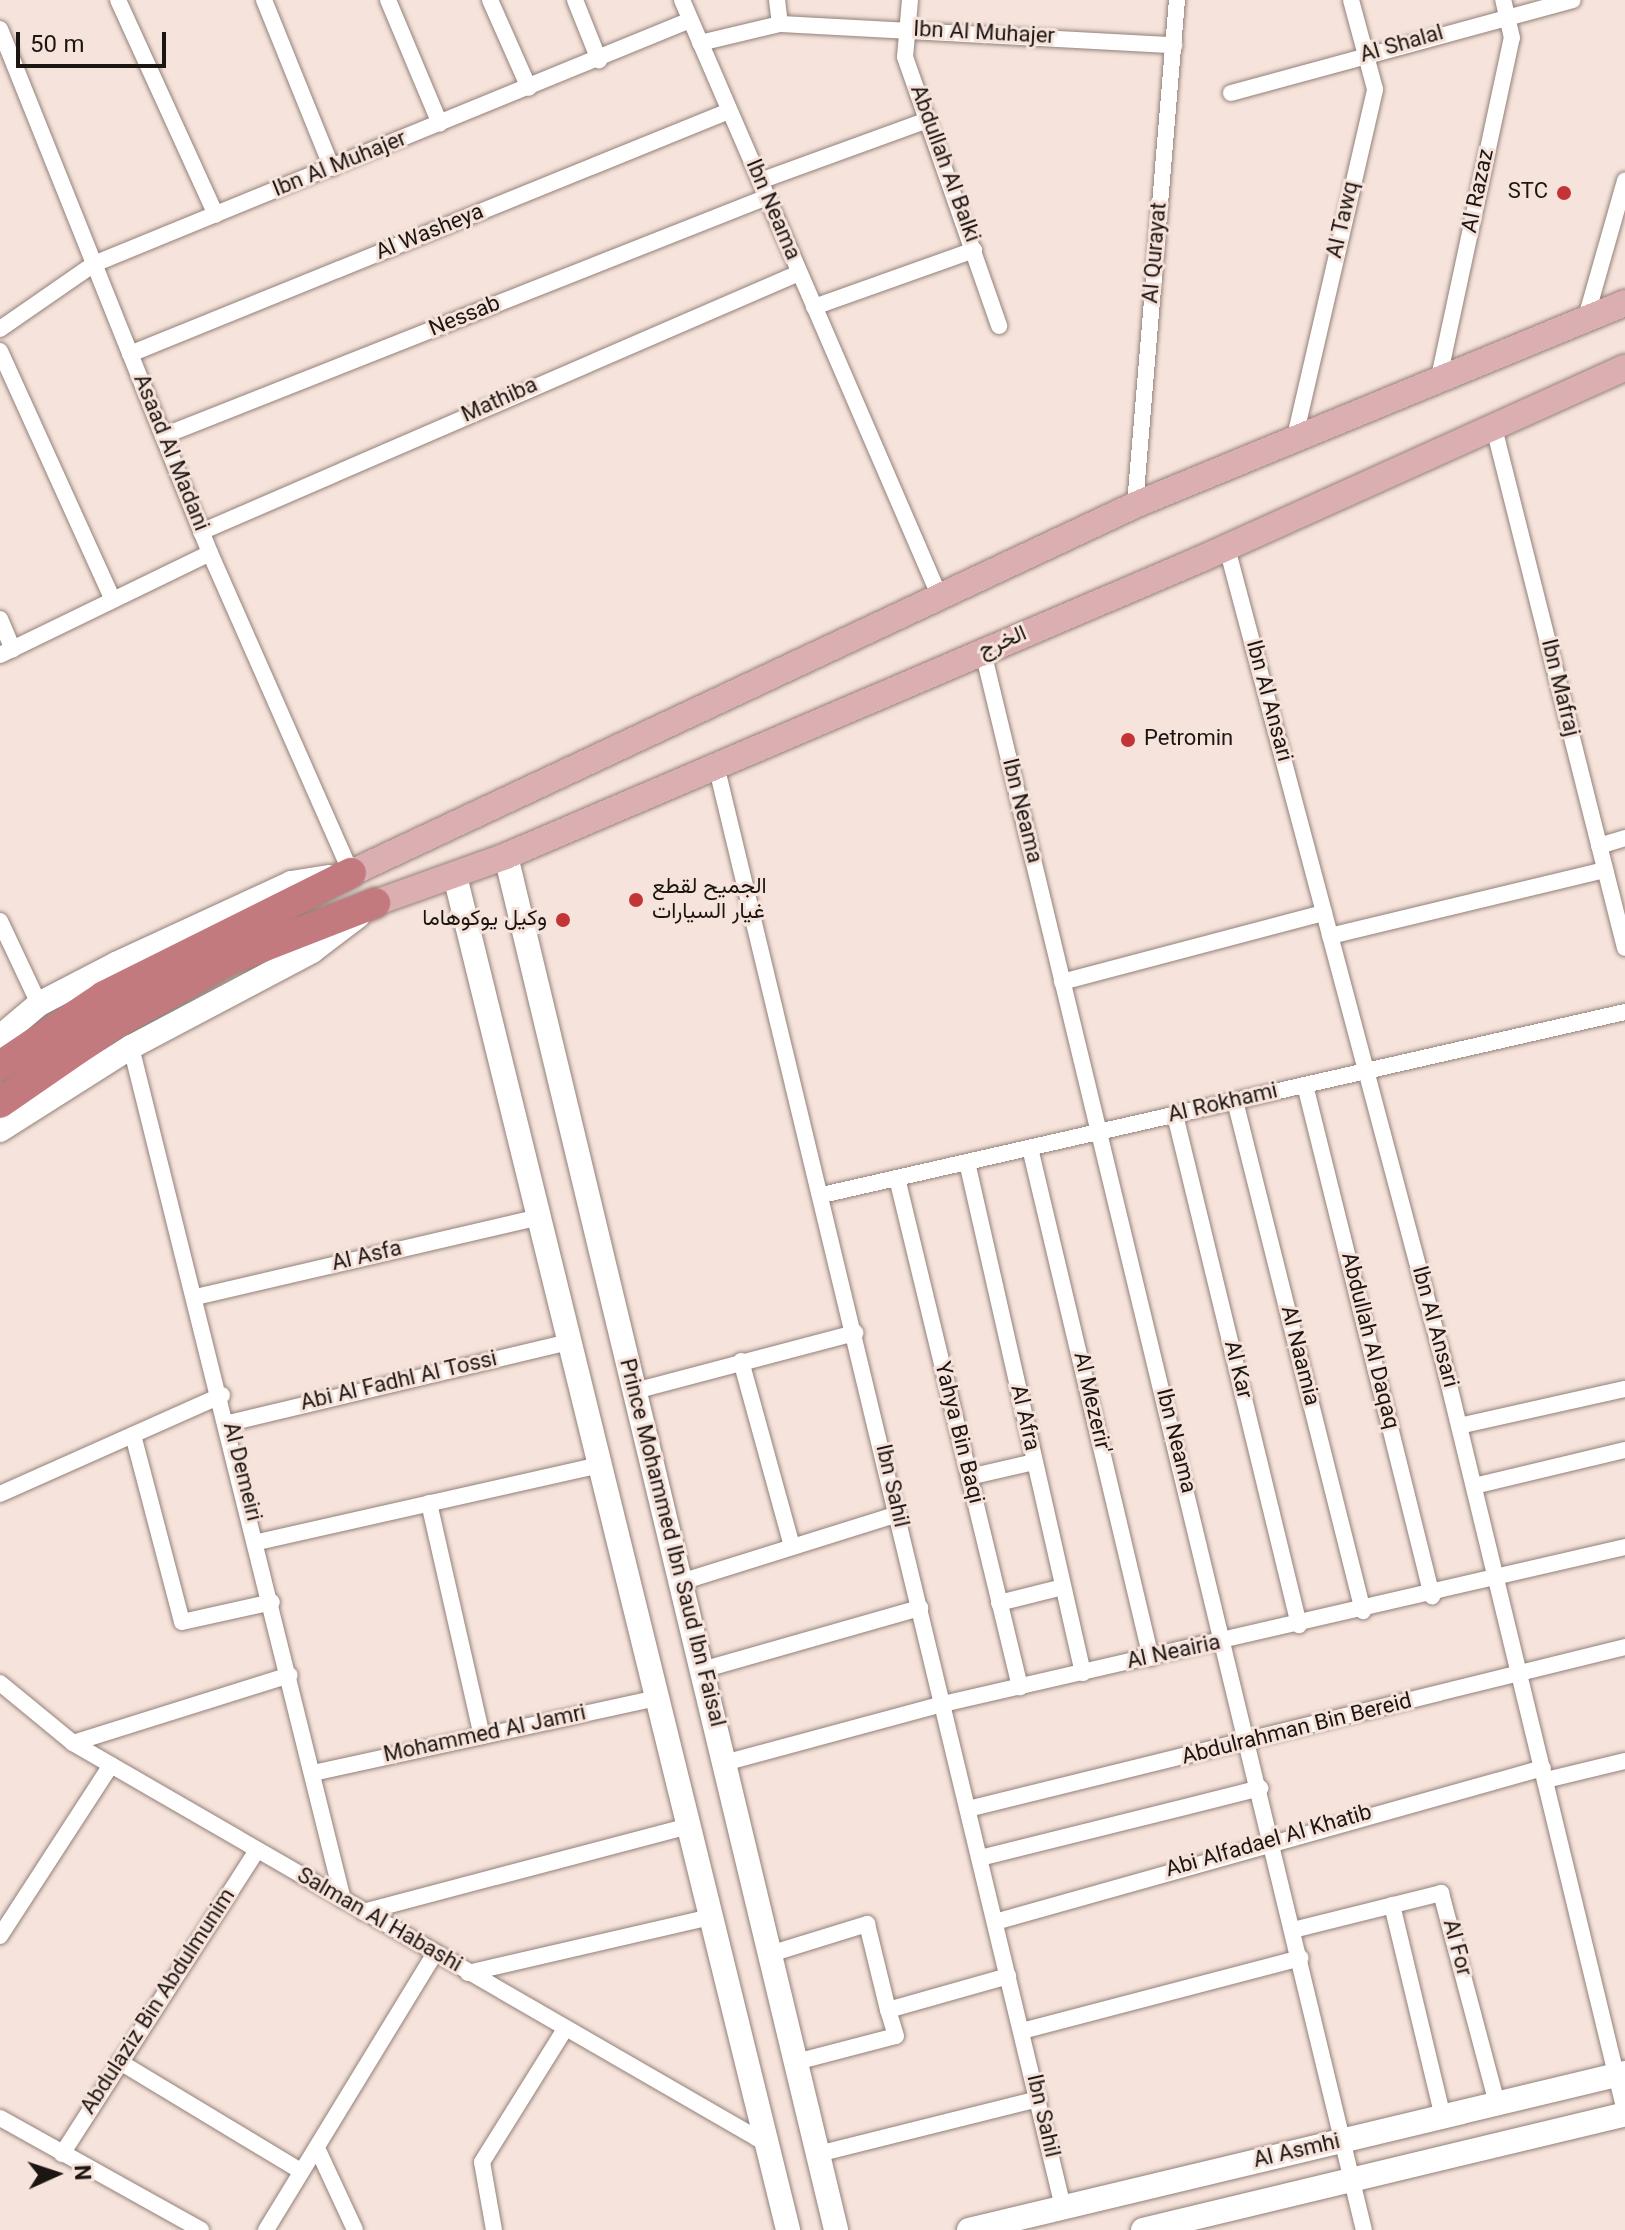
<!DOCTYPE html>
<html>
<head>
<meta charset="utf-8">
<style>
  body { margin:0 }
  #map { position:relative; width:1625px; height:2230px; overflow:hidden; background:#f6e3db; font-family:Georgia,Vazirmatn,serif }
  div>[style] { position:absolute }
  .roads { filter:drop-shadow(0 0 2px #92817a) drop-shadow(0 0 2px #92817a) }
  .street>* { height:16px; margin:-8px; padding:0 8px; transform-origin:8px; border-radius:8px; background:#fff }
  .secondary>* { height:24px; margin:-12px; padding:0 12px; transform-origin:12px; border-radius:12px; background:#fff }
  .primary>* { height:26px; margin:-13px; padding:0 13px; transform-origin:13px; border-radius:13px; background:#dbafb2 }
  .highway>* { height:30px; margin:-15px; padding:0 15px; transform-origin:15px; border-radius:15px; background:#c37a7e }
  .dots>* { width:22px; height:22px; translate:-50% -50%; box-sizing:border-box; border:4px solid #f6e3db; border-radius:50% }
  span { translate:-50% -50%; white-space:nowrap; text-align:center; line-height:1.15; -webkit-text-stroke:6px #f6e3db; paint-order:stroke }
  .street-label { font-size:22px; color:#1c1613 }
  .poi-label { font-size:22px; color:#1c1613 }
  .right { translate:-100% -50%; text-align:right }
  .left { translate:0 -50%; text-align:left }
  .north { position:absolute; left:16px; top:2134px; width:80px; height:80px; -webkit-text-stroke:6px #f6e3db; paint-order:stroke; rotate:87deg; font-size:22px; font-weight:700; line-height:32px; text-align:center; color:#1c1613 }
  .north::after { content:''; display:block; margin:auto; width:28px; height:36px; background:#1c1613; clip-path:polygon(50% 0,100% 100%,50% 72%,0 100%) }
  .scale { position:absolute; left:16px; top:32px; width:150px; height:36px; box-sizing:border-box; border:4px solid #1c1613; border-top:0; padding-left:10px; font-size:24px; line-height:28px; white-space:nowrap; color:#1c1613; -webkit-text-stroke:6px #f6e3db; paint-order:stroke }
</style>
</head>
<body>
<div id="map">
  <div class="roads">
    <div class="street">
      <div style="left:118px;top:0;width:236px;rotate:65.5deg"></div>
      <div style="left:264px;top:0;width:181px;rotate:68deg"></div>
      <div style="left:388px;top:0;width:134px;rotate:67.2deg"></div>
      <div style="left:490px;top:0;width:96px;rotate:66.1deg"></div>
      <div style="left:575px;top:0;width:65px;rotate:68.2deg"></div>
      <div style="left:682px;top:0;width:648px;rotate:66.64deg"></div>
      <div style="left:777px;top:0;width:24px;rotate:83deg"></div>
      <div style="left:910px;top:0;width:57px;rotate:95deg"></div>
      <div style="left:905px;top:57px;width:285px;rotate:70.7deg"></div>
      <div style="left:0;top:29px;width:565px;rotate:68.16deg"></div>
      <div style="left:210px;top:553px;width:350px;rotate:66.2deg"></div>
      <div style="left:700px;top:43px;width:82px;rotate:-13.4deg"></div>
      <div style="left:780px;top:24px;width:395px;rotate:3.1deg"></div>
      <div style="left:1231px;top:93px;width:354px;rotate:-15.2deg"></div>
      <div style="left:760px;top:181px;width:179px;rotate:-20deg"></div>
      <div style="left:814px;top:307px;width:170px;rotate:-19.6deg"></div>
      <div style="left:1585px;top:321px;width:146px;rotate:-74.1deg"></div>
      <div style="left:0;top:329px;width:114px;rotate:-34.7deg"></div>
      <div style="left:94px;top:264px;width:644px;rotate:-22.26deg"></div>
      <div style="left:0;top:351px;width:273px;rotate:65.6deg"></div>
      <div style="left:130px;top:354px;width:646px;rotate:-22.08deg"></div>
      <div style="left:1438px;top:382px;width:352px;rotate:-77.9deg"></div>
      <div style="left:1512px;top:38px;width:39px;rotate:-103deg"></div>
      <div style="left:1494px;top:428px;width:536px;rotate:75.86deg"></div>
      <div style="left:163px;top:436px;width:650px;rotate:-21.59deg"></div>
      <div style="left:1294px;top:441px;width:361px;rotate:-77deg"></div>
      <div style="left:1375px;top:89px;width:92px;rotate:-105.1deg"></div>
      <div style="left:1135px;top:505px;width:507px;rotate:-85.25deg"></div>
      <div style="left:201px;top:532px;width:652px;rotate:-23.42deg"></div>
      <div style="left:1227px;top:548px;width:836px;rotate:75.1deg"></div>
      <div style="left:1442px;top:1356px;width:777px;rotate:76.38deg"></div>
      <div style="left:0;top:619px;width:33px;rotate:67deg"></div>
      <div style="left:983px;top:652px;width:1623px;rotate:76.43deg"></div>
      <div style="left:0;top:655px;width:233px;rotate:-25.9deg"></div>
      <div style="left:716px;top:765px;width:1483px;rotate:76.47deg"></div>
      <div style="left:1599px;top:846px;width:27px;rotate:-17deg"></div>
      <div style="left:0;top:921px;width:92px;rotate:64.8deg"></div>
      <div style="left:1330px;top:936px;width:283px;rotate:-13.5deg"></div>
      <div style="left:1062px;top:982px;width:271px;rotate:-14.8deg"></div>
      <div style="left:131px;top:1047px;width:879px;rotate:76.04deg"></div>
      <div style="left:1305px;top:1085px;width:527px;rotate:76.04deg"></div>
      <div style="left:1235px;top:1101px;width:526px;rotate:75.91deg"></div>
      <div style="left:1175px;top:1115px;width:525px;rotate:76.33deg"></div>
      <div style="left:1030px;top:1148px;width:524px;rotate:76.65deg"></div>
      <div style="left:967px;top:1162px;width:524px;rotate:77.21deg"></div>
      <div style="left:897px;top:1178px;width:524px;rotate:76.41deg"></div>
      <div style="left:822px;top:1195px;width:824px;rotate:-12.84deg"></div>
      <div style="left:196px;top:1297px;width:352px;rotate:-13.1deg"></div>
      <div style="left:741px;top:1361px;width:192px;rotate:74.6deg"></div>
      <div style="left:635px;top:1391px;width:228px;rotate:-14.8deg"></div>
      <div style="left:229px;top:1423px;width:350px;rotate:-13.4deg"></div>
      <div style="left:1459px;top:1426px;width:170px;rotate:-12.6deg"></div>
      <div style="left:133px;top:1435px;width:193px;rotate:75.3deg"></div>
      <div style="left:182px;top:1622px;width:92px;rotate:-12.5deg"></div>
      <div style="left:969px;top:1477px;width:67px;rotate:-13deg"></div>
      <div style="left:1474px;top:1486px;width:155px;rotate:-13.4deg"></div>
      <div style="left:0;top:1494px;width:243px;rotate:-24deg"></div>
      <div style="left:429px;top:1503px;width:239px;rotate:77.2deg"></div>
      <div style="left:258px;top:1542px;width:351px;rotate:-12.7deg"></div>
      <div style="left:681px;top:1582px;width:227px;rotate:-17.4deg"></div>
      <div style="left:999px;top:1603px;width:66px;rotate:-14deg"></div>
      <div style="left:702px;top:1670px;width:227px;rotate:-15.9deg"></div>
      <div style="left:0;top:1683px;width:94px;rotate:39.4deg"></div>
      <div style="left:73px;top:1743px;width:802px;rotate:30.02deg"></div>
      <div style="left:73px;top:1743px;width:227px;rotate:-17.4deg"></div>
      <div style="left:724px;top:1763px;width:227px;rotate:-15.1deg"></div>
      <div style="left:943px;top:1704px;width:700px;rotate:-12.96deg"></div>
      <div style="left:313px;top:1773px;width:352px;rotate:-12.3deg"></div>
      <div style="left:1546px;top:1780px;width:81px;rotate:-13.5deg"></div>
      <div style="left:968px;top:1809px;width:677px;rotate:-13.85deg"></div>
      <div style="left:980px;top:1858px;width:289px;rotate:-14deg"></div>
      <div style="left:1392px;top:1905px;width:218px;rotate:76.5deg"></div>
      <div style="left:363px;top:1912px;width:336px;rotate:-14.8deg"></div>
      <div style="left:995px;top:1922px;width:569px;rotate:-15.7deg"></div>
      <div style="left:1293px;top:1930px;width:153px;rotate:-14deg"></div>
      <div style="left:1441px;top:1893px;width:218px;rotate:75.1deg"></div>
      <div style="left:0;top:1936px;width:204px;rotate:-57deg"></div>
      <div style="left:770px;top:1954px;width:102px;rotate:-17.2deg"></div>
      <div style="left:867px;top:1924px;width:89px;rotate:76.3deg"></div>
      <div style="left:888px;top:2010px;width:125px;rotate:-15.8deg"></div>
      <div style="left:468px;top:1973px;width:249px;rotate:-13deg"></div>
      <div style="left:1022px;top:2031px;width:288px;rotate:-14.7deg"></div>
      <div style="left:120px;top:2062px;width:211px;rotate:31.1deg"></div>
      <div style="left:796px;top:2062px;width:103px;rotate:-14.6deg"></div>
      <div style="left:896px;top:2036px;width:27px;rotate:-107deg"></div>
      <div style="left:0;top:2118px;width:230px;rotate:29.1deg"></div>
      <div style="left:317px;top:2148px;width:90px;rotate:65.1deg"></div>
      <div style="left:62px;top:2154px;width:361px;rotate:-57.3deg"></div>
      <div style="left:818px;top:2154px;width:227px;rotate:-14deg"></div>
      <div style="left:266px;top:2230px;width:324px;rotate:-58.6deg"></div>
      <div style="left:494px;top:2230px;width:69px;rotate:-100deg"></div>
      <div style="left:482px;top:2162px;width:157px;rotate:-58deg"></div>
    </div>
    <div class="secondary">
      <div style="left:506px;top:856px;width:1413px;rotate:76.49deg"></div>
      <div style="left:455px;top:876px;width:1394px;rotate:76.18deg"></div>
      <div style="left:0;top:1037px;width:51px;rotate:-40.2deg"></div>
      <div style="left:39px;top:1004px;width:87px;rotate:-27.5deg"></div>
      <div style="left:116px;top:964px;width:193px;rotate:-24.8deg"></div>
      <div style="left:291px;top:883px;width:38px;rotate:-9deg"></div>
      <div style="left:0;top:1130px;width:155px;rotate:-32.4deg"></div>
      <div style="left:131px;top:1047px;width:205px;rotate:-27.9deg"></div>
      <div style="left:312px;top:951px;width:58px;rotate:-37.3deg"></div>
      <div style="left:969px;top:2230px;width:675px;rotate:-13.46deg"></div>
      <div style="left:1143px;top:2230px;width:496px;rotate:-13.5deg"></div>
    </div>
    <div class="primary">
      <div style="left:351px;top:873px;width:866px;rotate:-25.14deg"></div>
      <div style="left:1135px;top:505px;width:530px;rotate:-22.4deg"></div>
      <div style="left:375px;top:903px;width:139px;rotate:-19.7deg"></div>
      <div style="left:506px;top:856px;width:756px;rotate:-23.14deg"></div>
      <div style="left:1201px;top:559px;width:465px;rotate:-24.3deg"></div>
    </div>
    <div class="highway">
      <div style="left:0;top:1066px;width:125px;rotate:-33.9deg"></div>
      <div style="left:104px;top:996px;width:276px;rotate:-26.5deg"></div>
      <div style="left:0;top:1103px;width:135px;rotate:-34.7deg"></div>
      <div style="left:111px;top:1026px;width:135px;rotate:-29.2deg"></div>
      <div style="left:229px;top:960px;width:157px;rotate:-21.3deg"></div>
    </div>
  </div>
  <div class="dots">
    <div style="left:1564px;top:193px;background:#c33436"></div>
    <div style="left:1128px;top:740px;background:#c33436"></div>
    <div style="left:636px;top:900px;background:#c33436"></div>
    <div style="left:563px;top:920px;background:#c33436"></div>
  </div>
  <div class="street-label">
    <span style="left:984px;top:34px;rotate:3deg">Ibn Al Muhajer</span>
    <span style="left:1402px;top:45px;rotate:-16deg">Al Shalal</span>
    <span style="left:944px;top:164px;rotate:70deg">Abdullah Al Balki</span>
    <span style="left:340px;top:165px;rotate:-22deg">Ibn Al Muhajer</span>
    <span style="left:1479px;top:191px;rotate:-78deg">Al Razaz</span>
    <span style="left:772px;top:210px;rotate:67deg">Ibn Neama</span>
    <span style="left:1344px;top:220px;rotate:-77deg">Al Tawq</span>
    <span style="left:430px;top:233px;rotate:-22deg">Al Washeya</span>
    <span style="left:1156px;top:253px;rotate:-85deg">Al Qurayat</span>
    <span style="left:465px;top:317px;rotate:-22deg">Nessab</span>
    <span style="left:500px;top:401px;rotate:-24deg">Mathiba</span>
    <span style="left:170px;top:453px;rotate:68deg">Asaad Al Madani</span>
    <span style="left:1003px;top:643px;rotate:-23deg">الخرج</span>
    <span style="left:1559px;top:688px;rotate:76deg">Ibn Mafraj</span>
    <span style="left:1268px;top:701px;rotate:75deg">Ibn Al Ansari</span>
    <span style="left:1021px;top:811px;rotate:76deg">Ibn Neama</span>
    <span style="left:1223px;top:1104px;rotate:-13deg">Al Rokhami</span>
    <span style="left:367px;top:1257px;rotate:-13deg">Al Asfa</span>
    <span style="left:1434px;top:1327px;rotate:75deg">Ibn Al Ansari</span>
    <span style="left:1369px;top:1341px;rotate:76deg">Abdullah Al Daqaq</span>
    <span style="left:1299px;top:1356px;rotate:76deg">Al Naamia</span>
    <span style="left:1237px;top:1370px;rotate:76deg">Al Kar</span>
    <span style="left:399px;top:1382px;rotate:-13deg">Abi Al Fadhl Al Tossi</span>
    <span style="left:1091px;top:1403px;rotate:77deg">Al Mezerir'</span>
    <span style="left:1024px;top:1418px;rotate:77deg">Al Afra</span>
    <span style="left:958px;top:1433px;rotate:76deg">Yahya Bin Baqi</span>
    <span style="left:1175px;top:1441px;rotate:76deg">Ibn Neama</span>
    <span style="left:241px;top:1472px;rotate:76deg">Al Demeiri</span>
    <span style="left:891px;top:1486px;rotate:77deg">Ibn Sahil</span>
    <span style="left:671px;top:1543px;rotate:76deg">Prince Mohammed Ibn Saud Ibn Faisal</span>
    <span style="left:1174px;top:1653px;rotate:-12deg">Al Neairia</span>
    <span style="left:1297px;top:1730px;rotate:-14deg">Abdulrahman Bin Bereid</span>
    <span style="left:485px;top:1735px;rotate:-12deg">Mohammed Al Jamri</span>
    <span style="left:1269px;top:1842px;rotate:-16deg">Abi Alfadael Al Khatib</span>
    <span style="left:379px;top:1921px;rotate:30deg">Salman Al Habashi</span>
    <span style="left:1456px;top:1948px;rotate:75deg">Al For</span>
    <span style="left:159px;top:2002px;rotate:-57deg">Abdulaziz Bin Abdulmunim</span>
    <span style="left:1042px;top:2116px;rotate:77deg">Ibn Sahil</span>
    <span style="left:1297px;top:2152px;rotate:-13deg">Al Asmhi</span>
  </div>
  <div class="poi-label">
    <span class="right" style="left:1548px;top:193px">STC</span>
    <span class="left" style="left:1144px;top:740px">Petromin</span>
    <span class="left" style="left:652px;top:900px">الجميح لقطع<br>غيار السيارات</span>
    <span class="right" style="left:547px;top:920px">وكيل يوكوهاما</span>
  </div>
  <div class="north">N</div>
  <div class="scale">50 m</div>
</div>
</body>
</html>
